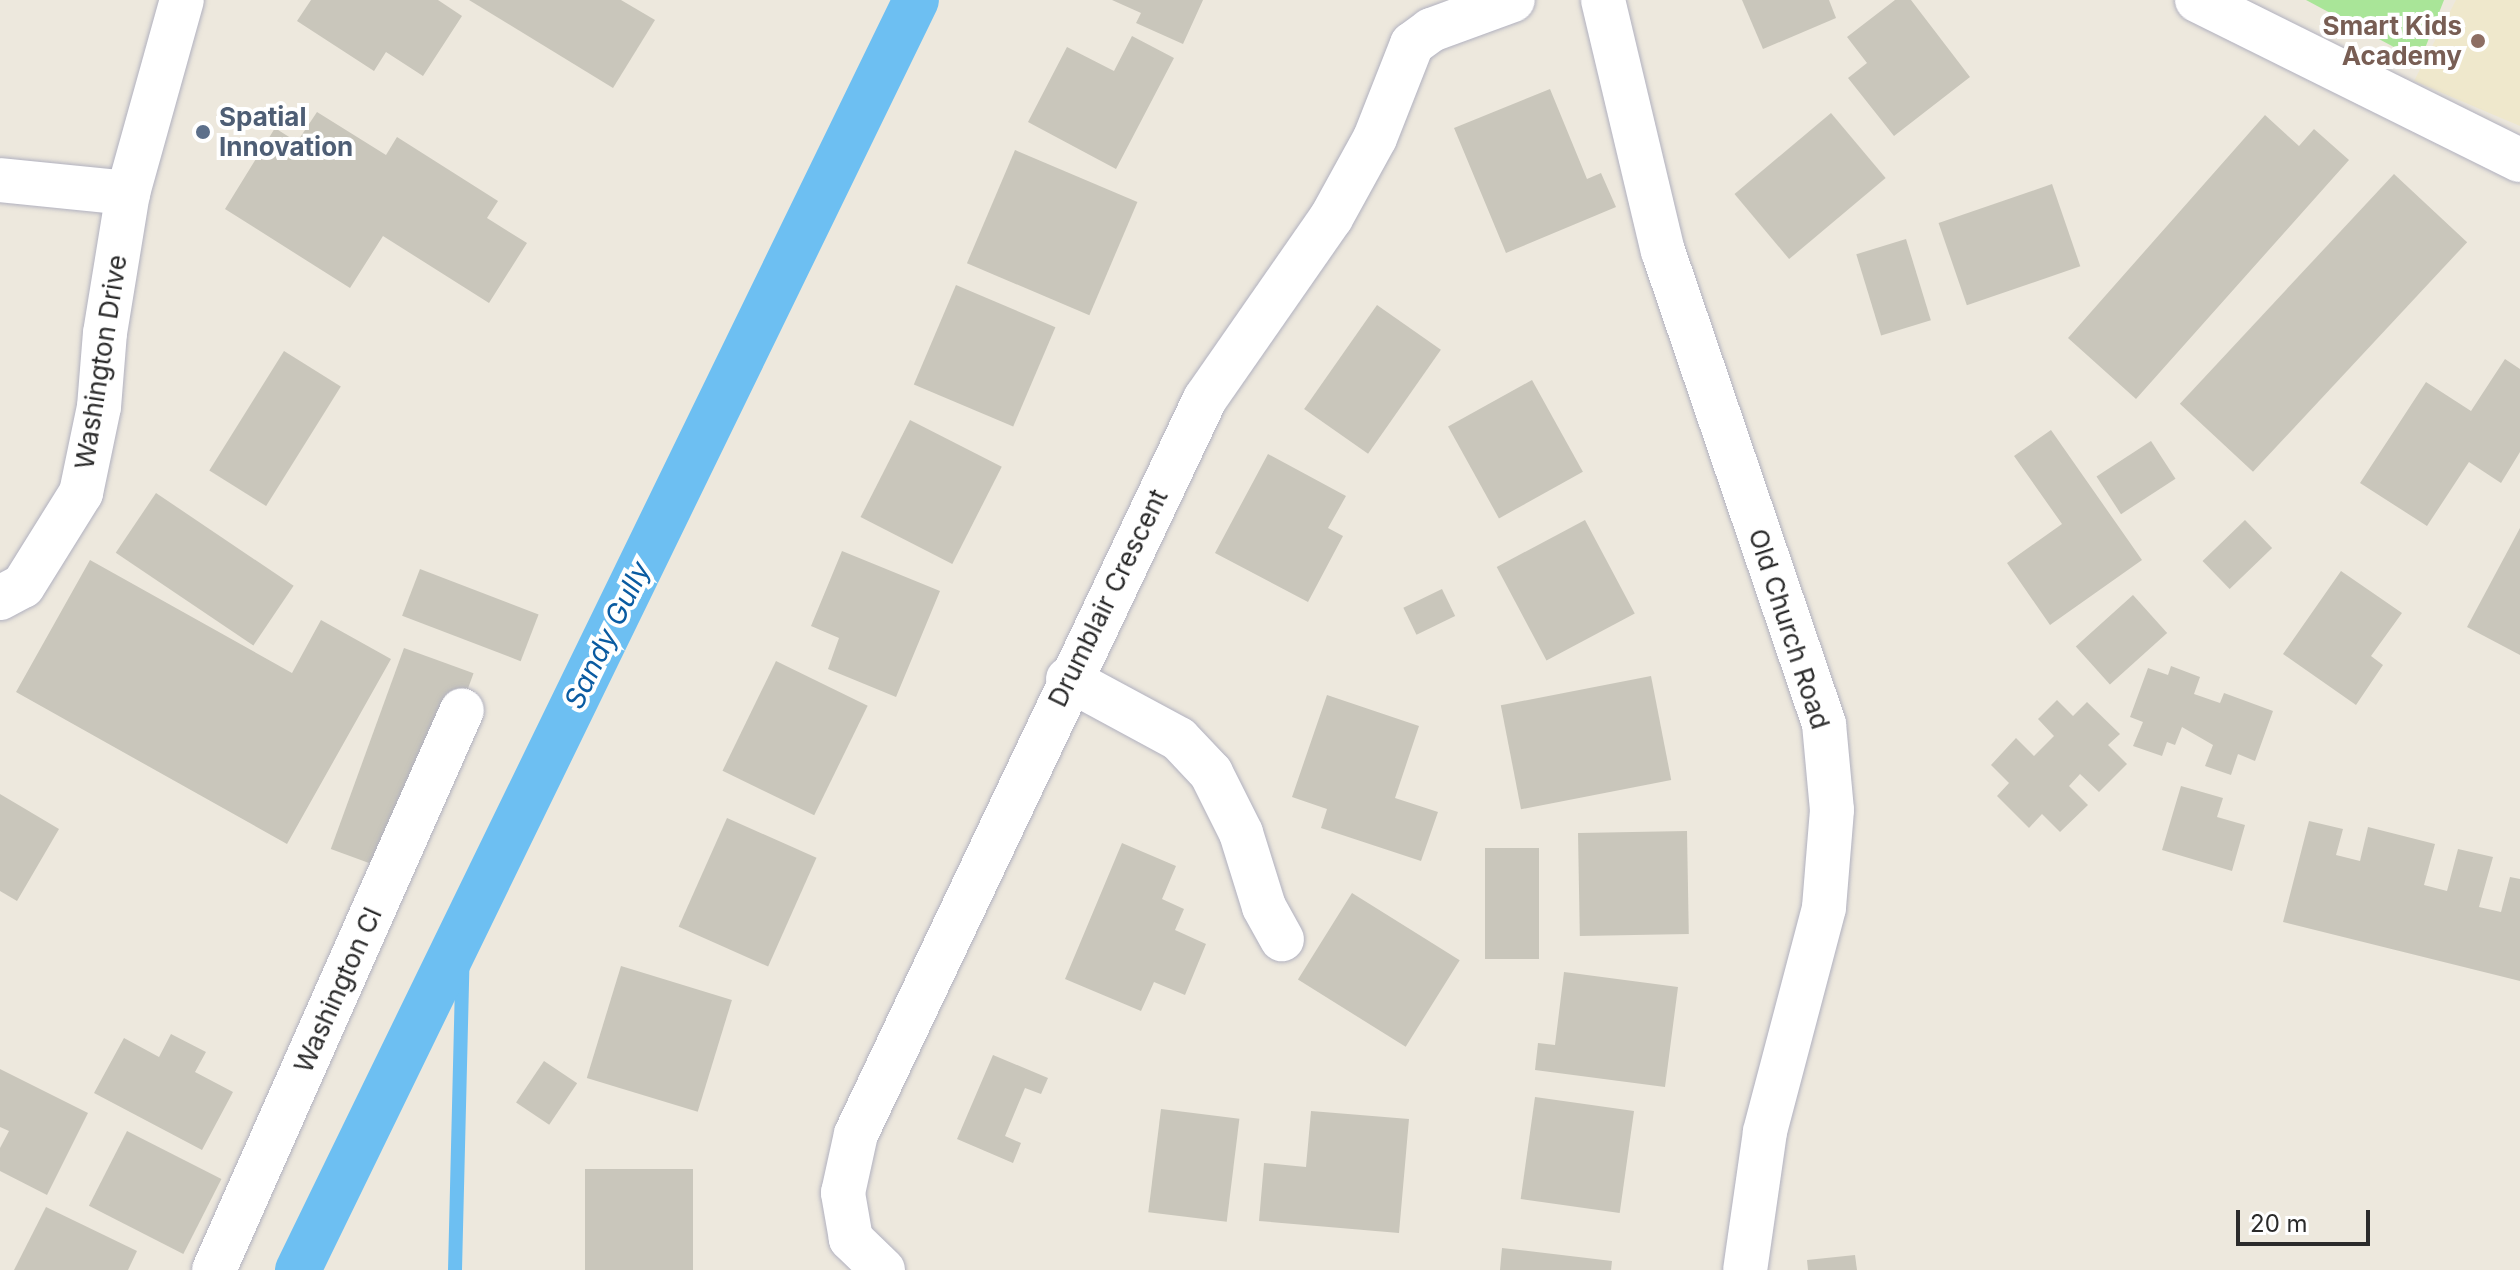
<!DOCTYPE html>
<html>
<head>
<meta charset="utf-8">
<style>
  body { margin:0 }
  #map { position:relative; width:2520px; height:1270px; overflow:hidden; background:#ede8dd; font-family:Inter,sans-serif }
  div>[style] { position:absolute }
  .education>* { inset:0; background:#efe8cc }
  .green>* { inset:0; background:#a9e598 }
  .stream>* { height:14px; margin:-7px; padding:0 7px; transform-origin:7px; border-radius:7px; background:#6dbff2 }
  .canal>* { height:46px; margin:-23px; padding:0 23px; transform-origin:23px; border-radius:23px; background:#6dbff2 }
  .building>* { inset:0; background:#c9c6bb; transform-origin:0 0 }
  .roads { filter:drop-shadow(0 0 2px #b1b1bf) drop-shadow(0 0 2px #b1b1bf) }
  .minor>* { height:44px; margin:-22px; padding:0 22px; transform-origin:22px; border-radius:22px; background:#fff }
  .secondary>* { height:44px; margin:-22px; padding:0 22px; transform-origin:22px; border-radius:22px; background:#fff }
  .dots>* { width:22px; height:22px; translate:-50% -50%; box-sizing:border-box; border:4px solid #fff; border-radius:50% }
  span { translate:-50% -50%; white-space:nowrap; text-align:center; line-height:1.15; -webkit-text-stroke:8px #fff; paint-order:stroke }
  .education-label { font-size:26px; color:#785e54; font-weight:700 }
  .right { translate:-100% -50%; text-align:right }
  .service-label { font-size:26px; color:#4e5e75; font-weight:700 }
  .left { translate:0 -50%; text-align:left }
  .street-label { font-size:26px; color:#2b2b2b }
  .water-label { font-size:28px; color:#0a5ba1; font-style:italic }
  .scale { position:absolute; left:2236px; top:1210px; width:134px; height:36px; box-sizing:border-box; border:4px solid #2b2b2b; border-top:0; padding-left:10px; font-size:24px; line-height:28px; white-space:nowrap; color:#2b2b2b; -webkit-text-stroke:6px #fff; paint-order:stroke }
</style>
</head>
<body>
<div id="map">
  <div class="education">
    <div style="clip-path:polygon(2456px 0,2520px 0,2520px 126px,2414px 81px)"></div>
  </div>
  <div class="green">
    <div style="clip-path:polygon(2306px 0,2444px 0,2420px 61px)"></div>
  </div>
  <div class="stream">
    <div style="left:455px;top:1270px;width:338px;rotate:-88.6deg"></div>
  </div>
  <div class="canal">
    <div style="left:298px;top:1270px;width:1412px;rotate:-64.05deg"></div>
  </div>
  <div class="building">
    <div style="clip-path:polygon(311px 0,438px 0,462px 16px,423px 76px,386px 52px,374px 71px,297px 21px)"></div>
    <div style="clip-path:polygon(469px 0,621px 0,655px 20px,613px 88px)"></div>
    <div style="clip-path:polygon(1112px 0,1203px 0,1183px 44px,1136px 23px,1141px 13px)"></div>
    <div style="clip-path:polygon(1742px 0,1829px 0,1836px 18px,1763px 49px)"></div>
    <div style="clip-path:polygon(1895px 0,1911px 0,1970px 77px,1894px 136px,1848px 78px,1867px 63px,1847px 37px)"></div>
    <div style="clip-path:polygon(1132px 36px,1174px 58px,1116px 169px,1028px 122px,1067px 47px,1114px 71px)"></div>
    <div style="clip-path:polygon(1550px 89px,1587px 179px,1601px 173px,1616px 207px,1506px 253px,1454px 128px)"></div>
    <div style="clip-path:polygon(317px 112px,386px 155px,397px 137px,498px 201px,487px 218px,527px 243px,489px 303px,383px 236px,350px 288px,225px 209px,275px 128px,297px 142px)"></div>
    <div style="left:1831px;top:113px;width:85px;height:126px;rotate:50deg"></div>
    <div style="clip-path:polygon(2265px 115px,2299px 146px,2314px 129px,2349px 160px,2136px 399px,2068px 338px)"></div>
    <div style="left:1015px;top:150px;width:133px;height:123px;rotate:23deg"></div>
    <div style="left:2394px;top:174px;width:100px;height:314px;rotate:43deg"></div>
    <div style="left:2052px;top:184px;width:87px;height:120px;rotate:71deg"></div>
    <div style="left:1906px;top:239px;width:85px;height:52px;rotate:73deg"></div>
    <div style="left:956px;top:285px;width:108px;height:108px;rotate:23deg"></div>
    <div style="left:1377px;top:305px;width:78px;height:127px;rotate:35deg"></div>
    <div style="left:284px;top:351px;width:67px;height:141px;rotate:32deg"></div>
    <div style="clip-path:polygon(2505px 359px,2520px 369px,2520px 452px,2501px 483px,2469px 462px,2427px 526px,2360px 483px,2426px 382px,2471px 411px)"></div>
    <div style="left:1532px;top:380px;width:105px;height:96px;rotate:61deg"></div>
    <div style="left:910px;top:420px;width:103px;height:109px;rotate:27deg"></div>
    <div style="clip-path:polygon(2051px 430px,2142px 560px,2050px 625px,2007px 563px,2062px 524px,2014px 456px)"></div>
    <div style="left:2151px;top:441px;width:45px;height:65px;rotate:57deg"></div>
    <div style="clip-path:polygon(1268px 454px,1346px 496px,1328px 528px,1343px 536px,1308px 602px,1215px 553px)"></div>
    <div style="left:156px;top:493px;width:166px;height:72px;rotate:34deg"></div>
    <div style="left:1585px;top:520px;width:106px;height:100px;rotate:62deg"></div>
    <div style="left:2245px;top:520px;width:39px;height:59px;rotate:46deg"></div>
    <div style="clip-path:polygon(2520px 528px,2520px 655px,2467px 627px)"></div>
    <div style="clip-path:polygon(842px 551px,940px 591px,896px 697px,828px 669px,839px 638px,811px 626px)"></div>
    <div style="clip-path:polygon(90px 560px,292px 673px,321px 620px,391px 659px,287px 844px,16px 692px)"></div>
    <div style="left:420px;top:569px;width:127px;height:50px;rotate:21deg"></div>
    <div style="clip-path:polygon(2341px 571px,2402px 613px,2371px 656px,2383px 665px,2356px 705px,2283px 654px)"></div>
    <div style="left:1442px;top:589px;width:30px;height:43px;rotate:64deg"></div>
    <div style="left:2133px;top:595px;width:51px;height:77px;rotate:48deg"></div>
    <div style="left:404px;top:648px;width:74px;height:214px;rotate:20deg"></div>
    <div style="left:776px;top:661px;width:102px;height:122px;rotate:26deg"></div>
    <div style="clip-path:polygon(2171px 666px,2200px 677px,2194px 694px,2220px 703px,2224px 693px,2273px 711px,2255px 761px,2238px 754px,2231px 775px,2205px 766px,2213px 745px,2182px 727px,2175px 745px,2167px 742px,2162px 756px,2133px 746px,2143px 722px,2130px 717px,2148px 668px,2168px 675px)"></div>
    <div style="left:1651px;top:676px;width:106px;height:153px;rotate:79deg"></div>
    <div style="clip-path:polygon(1327px 695px,1419px 726px,1395px 798px,1438px 812px,1421px 861px,1321px 828px,1327px 809px,1292px 797px)"></div>
    <div style="clip-path:polygon(2057px 700px,2073px 716px,2087px 702px,2120px 734px,2108px 745px,2127px 764px,2099px 792px,2080px 774px,2069px 786px,2088px 805px,2060px 832px,2042px 814px,2029px 828px,1997px 796px,2009px 783px,1991px 765px,2016px 738px,2034px 756px,2054px 736px,2038px 719px)"></div>
    <div style="clip-path:polygon(2181px 786px,2223px 798px,2217px 817px,2245px 825px,2232px 871px,2162px 850px)"></div>
    <div style="clip-path:polygon(0 794px,59px 829px,17px 901px,0 891px)"></div>
    <div style="left:727px;top:818px;width:98px;height:119px;rotate:24deg"></div>
    <div style="clip-path:polygon(2309px 821px,2343px 829px,2336px 855px,2360px 861px,2368px 827px,2435px 844px,2424px 885px,2447px 891px,2458px 849px,2493px 857px,2479px 907px,2501px 912px,2510px 877px,2520px 879px,2520px 981px,2283px 922px)"></div>
    <div style="left:1687px;top:831px;width:103px;height:109px;rotate:89deg"></div>
    <div style="clip-path:polygon(1122px 843px,1176px 866px,1162px 899px,1184px 909px,1175px 930px,1206px 944px,1185px 995px,1154px 982px,1141px 1011px,1065px 979px)"></div>
    <div style="left:1539px;top:848px;width:111px;height:54px;rotate:90deg"></div>
    <div style="left:1352px;top:893px;width:127px;height:102px;rotate:32deg"></div>
    <div style="left:621px;top:966px;width:116px;height:117px;rotate:17deg"></div>
    <div style="clip-path:polygon(1564px 972px,1678px 987px,1665px 1087px,1535px 1070px,1538px 1043px,1555px 1045px)"></div>
    <div style="clip-path:polygon(171px 1034px,206px 1052px,195px 1072px,233px 1092px,202px 1150px,94px 1093px,124px 1038px,159px 1057px)"></div>
    <div style="clip-path:polygon(993px 1055px,1048px 1078px,1041px 1094px,1025px 1088px,1005px 1136px,1021px 1143px,1013px 1163px,957px 1139px)"></div>
    <div style="left:544px;top:1061px;width:40px;height:50px;rotate:34deg"></div>
    <div style="clip-path:polygon(0 1069px,88px 1113px,47px 1195px,0 1171px,0 1148px,9px 1131px,0 1127px)"></div>
    <div style="left:1535px;top:1097px;width:100px;height:103px;rotate:8deg"></div>
    <div style="left:1161px;top:1109px;width:79px;height:104px;rotate:7deg"></div>
    <div style="clip-path:polygon(1311px 1111px,1409px 1119px,1399px 1233px,1259px 1221px,1264px 1163px,1306px 1167px)"></div>
    <div style="left:127px;top:1131px;width:106px;height:84px;rotate:27deg"></div>
    <div style="left:585px;top:1169px;width:108px;height:101px"></div>
    <div style="clip-path:polygon(46px 1207px,137px 1251px,128px 1270px,14px 1270px)"></div>
    <div style="clip-path:polygon(1502px 1248px,1612px 1261px,1611px 1270px,1500px 1270px)"></div>
    <div style="clip-path:polygon(1855px 1255px,1857px 1270px,1808px 1270px,1807px 1260px)"></div>
  </div>
  <div class="roads">
    <div class="minor">
      <div style="left:1603px;top:0;width:258px;rotate:76.6deg"></div>
      <div style="left:1663px;top:251px;width:500px;rotate:71.2deg"></div>
      <div style="left:1824px;top:724px;width:86px;rotate:84.7deg"></div>
      <div style="left:1832px;top:810px;width:98px;rotate:94.7deg"></div>
      <div style="left:1824px;top:908px;width:232px;rotate:104.8deg"></div>
      <div style="left:1765px;top:1132px;width:139px;rotate:98.2deg"></div>
      <div style="left:0;top:180px;width:129px;rotate:5.8deg"></div>
      <div style="left:0;top:598px;width:26px;rotate:-28deg"></div>
      <div style="left:23px;top:586px;width:110px;rotate:-58.1deg"></div>
      <div style="left:81px;top:493px;width:88px;rotate:-78.2deg"></div>
      <div style="left:99px;top:407px;width:74px;rotate:-85.4deg"></div>
      <div style="left:105px;top:333px;width:142px;rotate:-80.7deg"></div>
      <div style="left:128px;top:193px;width:200px;rotate:-74.4deg"></div>
      <div style="left:1068px;top:679px;width:126px;rotate:28.4deg"></div>
      <div style="left:1179px;top:739px;width:47px;rotate:46.7deg"></div>
      <div style="left:1211px;top:773px;width:67px;rotate:63.4deg"></div>
      <div style="left:1241px;top:833px;width:77px;rotate:72.7deg"></div>
      <div style="left:1264px;top:907px;width:37px;rotate:61deg"></div>
      <div style="left:214px;top:1270px;width:612px;rotate:-66.11deg"></div>
      <div style="left:883px;top:1270px;width:45px;rotate:-135.9deg"></div>
      <div style="left:851px;top:1239px;width:47px;rotate:-99.9deg"></div>
      <div style="left:843px;top:1193px;width:60px;rotate:-77.6deg"></div>
      <div style="left:856px;top:1134px;width:814px;rotate:-64.6deg"></div>
      <div style="left:1205px;top:399px;width:221px;rotate:-55.2deg"></div>
      <div style="left:1331px;top:218px;width:91px;rotate:-61.2deg"></div>
      <div style="left:1375px;top:138px;width:101px;rotate:-68.5deg"></div>
      <div style="left:1412px;top:44px;width:24px;rotate:-36deg"></div>
      <div style="left:1431px;top:30px;width:87px;rotate:-20.1deg"></div>
    </div>
    <div class="secondary">
      <div style="left:2197px;top:0;width:360px;rotate:26.4deg"></div>
    </div>
  </div>
  <div class="dots">
    <div style="left:2478px;top:41px;background:#8d6e63"></div>
    <div style="left:203px;top:132px;background:#5c6f8a"></div>
  </div>
  <div class="education-label">
    <span class="right" style="left:2462px;top:41px">Smart Kids<br>Academy</span>
  </div>
  <div class="service-label">
    <span class="left" style="left:219px;top:132px">Spatial<br>Innovation</span>
  </div>
  <div class="street-label">
    <span style="left:101px;top:362px;rotate:-81deg">Washington Drive</span>
    <span style="left:1108px;top:598px;rotate:-64deg">Drumblair Crescent</span>
    <span style="left:1789px;top:629px;rotate:72deg">Old Church Road</span>
    <span style="left:338px;top:990px;rotate:-66deg">Washington Cl</span>
  </div>
  <div class="water-label">
    <span style="left:607px;top:635px;rotate:-64deg">Sandy Gully</span>
  </div>
  <div class="scale">20 m</div>
</div>
</body>
</html>
